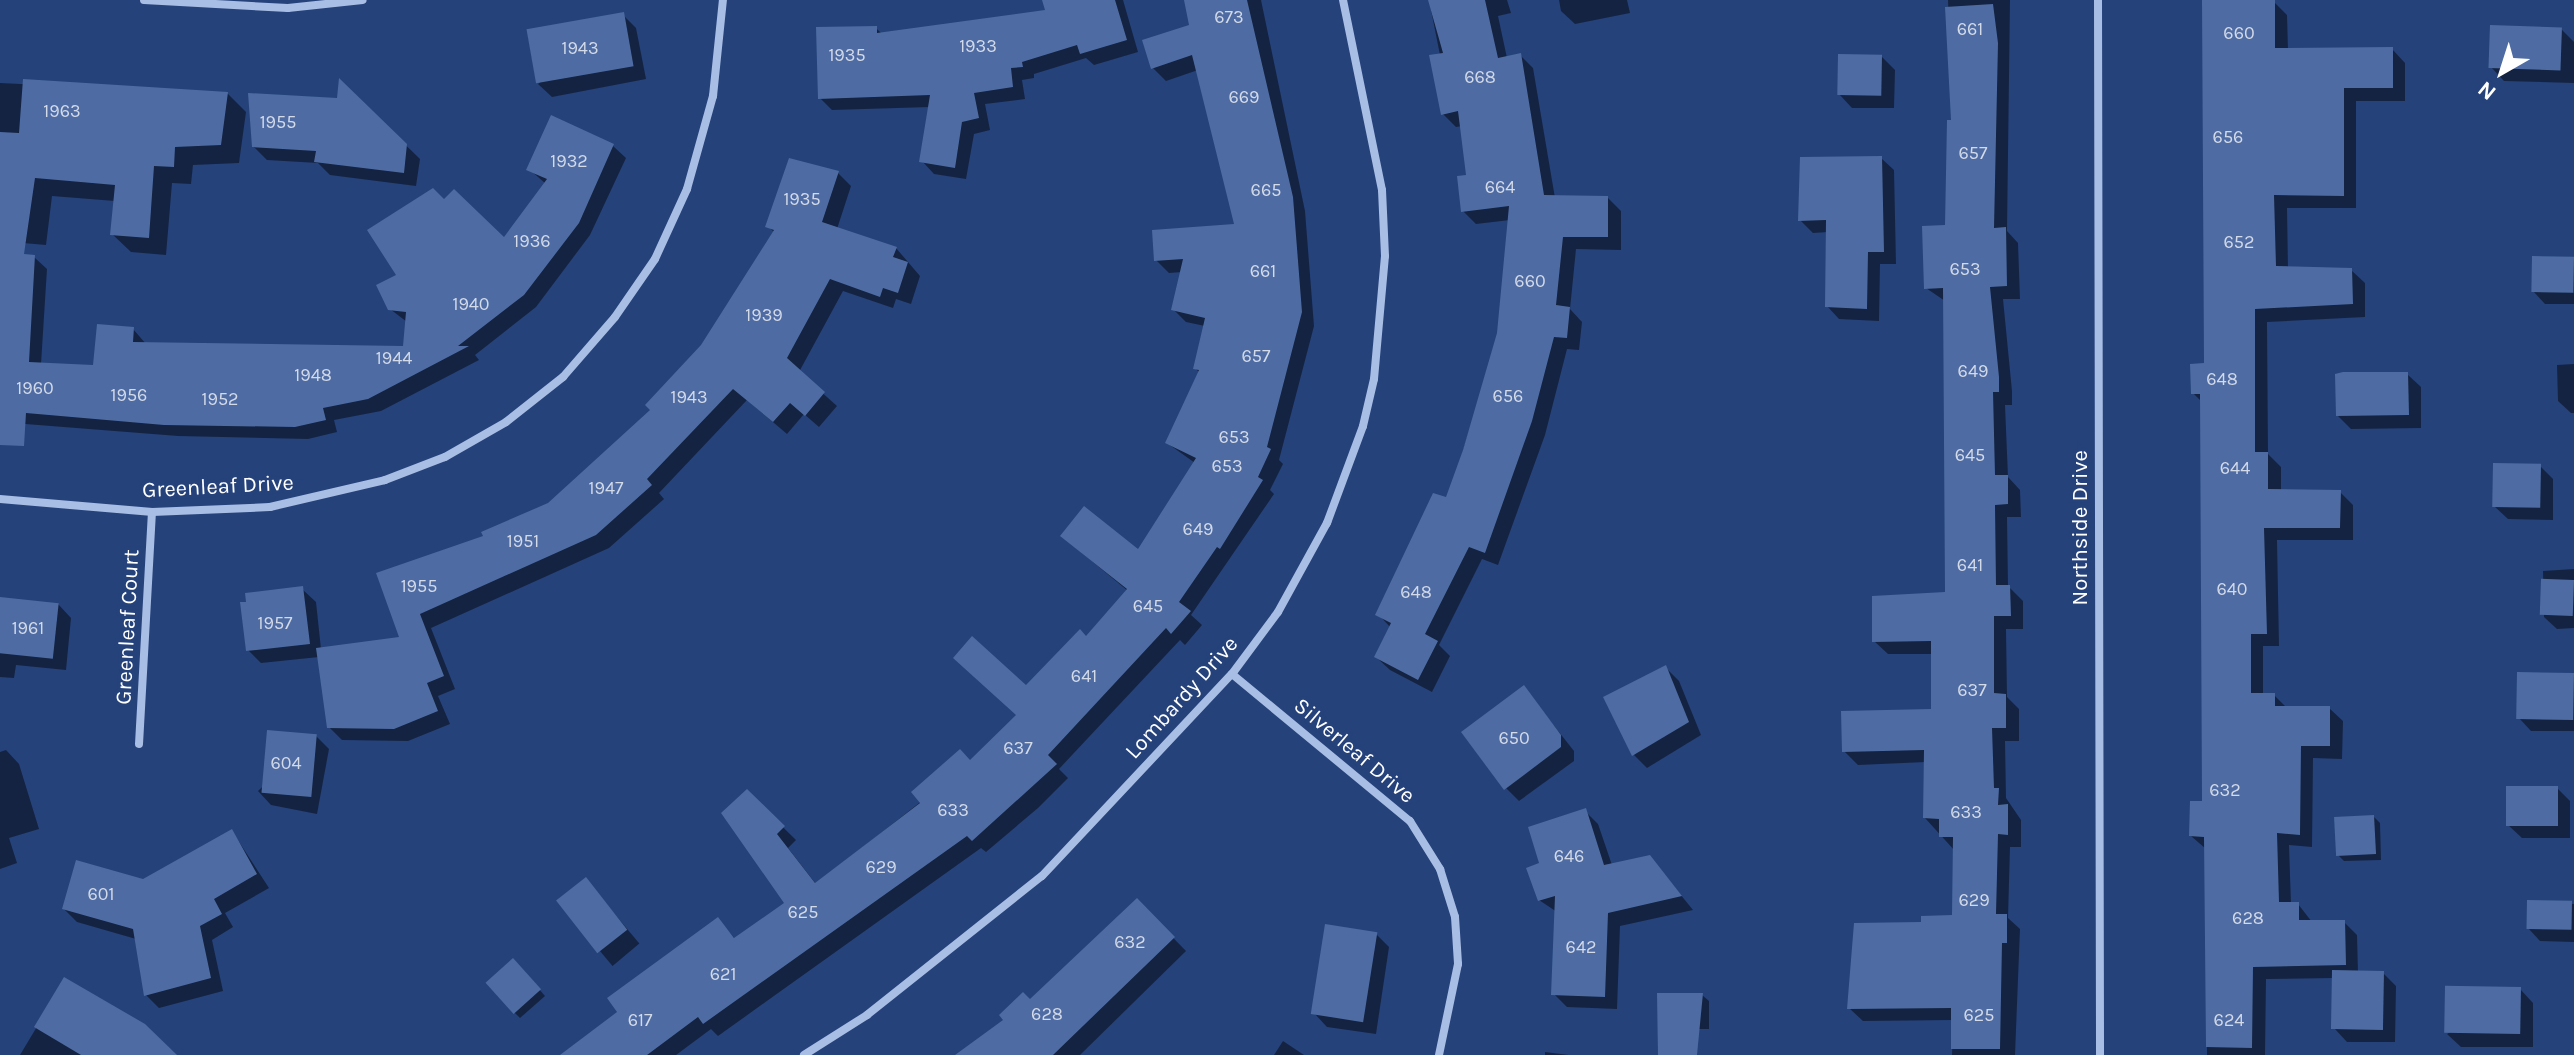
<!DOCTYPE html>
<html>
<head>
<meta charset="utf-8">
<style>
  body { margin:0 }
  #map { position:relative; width:2574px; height:1055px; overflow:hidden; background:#25427b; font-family:Karla,sans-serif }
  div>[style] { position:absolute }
  .shadow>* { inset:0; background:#0007; transform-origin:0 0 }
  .building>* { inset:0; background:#4e6ca3; transform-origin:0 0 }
  .street>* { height:8px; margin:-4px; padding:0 4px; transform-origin:4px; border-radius:4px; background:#a9bee4 }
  span { translate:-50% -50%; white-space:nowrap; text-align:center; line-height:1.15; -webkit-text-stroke:7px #25427b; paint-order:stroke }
  .number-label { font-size:18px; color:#d3dae8 }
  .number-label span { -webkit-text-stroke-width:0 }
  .street-label { font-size:22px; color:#fff }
  .north { position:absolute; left:2462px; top:32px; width:80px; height:80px; -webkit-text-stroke:6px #25427b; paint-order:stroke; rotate:219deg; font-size:22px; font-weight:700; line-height:32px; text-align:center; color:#fff }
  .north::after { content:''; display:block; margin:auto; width:28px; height:36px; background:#fff; clip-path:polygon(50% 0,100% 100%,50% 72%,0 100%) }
</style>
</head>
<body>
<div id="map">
  <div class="shadow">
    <div style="clip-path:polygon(1050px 0,1123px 0,1138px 52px,1094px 65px,1086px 58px,1034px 74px,1034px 78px,1022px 80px,1025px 99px,985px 104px,990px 130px,974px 134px,966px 179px,934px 174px,922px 161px,930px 107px,832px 110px,820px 98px,876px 28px,882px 34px,1048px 12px)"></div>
    <div style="clip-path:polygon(1186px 0,1261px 0,1305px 211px,1314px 326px,1279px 460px,1283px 464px,1270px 490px,1274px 494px,1191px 615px,1202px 625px,1185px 645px,1180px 640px,1073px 754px,1059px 769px,1068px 778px,1038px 808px,986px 852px,981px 848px,718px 1036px,711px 1029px,676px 1055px,561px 1055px,620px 1012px,718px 919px,736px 940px,787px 903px,747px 792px,796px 840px,788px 848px,816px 884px,970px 763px,1018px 715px,1026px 688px,1087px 639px,1128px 591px,1076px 548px,1139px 552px,1195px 463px,1167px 443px,1200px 373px,1195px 368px,1205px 326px,1186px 322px,1173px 309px,1182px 272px,1169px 273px,1156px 260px,1236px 225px,1198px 70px,1166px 81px,1153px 68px,1191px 26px)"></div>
    <div style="clip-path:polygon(1429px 0,1507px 0,1511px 13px,1498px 16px,1507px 58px,1520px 55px,1533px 68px,1555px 198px,1608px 198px,1621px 211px,1621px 250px,1576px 249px,1570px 309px,1582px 322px,1579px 350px,1567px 349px,1545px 435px,1498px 565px,1482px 559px,1439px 645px,1450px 656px,1432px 692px,1390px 670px,1376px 657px,1391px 628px,1378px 614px,1448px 500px,1499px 333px,1510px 220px,1476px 224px,1463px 211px,1468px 177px,1462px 126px,1456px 127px,1443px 114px,1440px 55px)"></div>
    <div style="clip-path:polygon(1559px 0,1627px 0,1630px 13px,1575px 24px,1561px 11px)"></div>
    <div style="clip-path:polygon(1948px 0,2010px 0,2007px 231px,2018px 243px,2020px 299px,2003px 299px,2012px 391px,2012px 405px,2005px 405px,2008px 477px,2020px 490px,2021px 517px,2007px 517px,2008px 586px,2023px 601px,2023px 629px,2006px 629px,2007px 697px,2019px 709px,2019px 741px,2005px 741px,2006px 798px,2021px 820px,2021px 847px,2010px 847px,2008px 918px,2020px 929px,2015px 1055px,1952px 1055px,1953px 1020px,1863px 1021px,1849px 1008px,1923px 924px,1954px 917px,1955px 851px,1925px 818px,1926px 762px,1858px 765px,1844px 751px,1933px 711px,1933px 654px,1888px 654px,1874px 641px,1947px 594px,1945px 301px,1926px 288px,1947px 227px,1953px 122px)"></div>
    <div style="clip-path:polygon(2205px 0,2274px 2px,2287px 15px,2288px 50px,2392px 49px,2405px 63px,2405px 101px,2356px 101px,2356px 208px,2287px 208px,2288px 269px,2351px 270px,2365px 283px,2365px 317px,2267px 322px,2268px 454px,2281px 467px,2281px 491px,2340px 492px,2353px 505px,2353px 540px,2277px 540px,2279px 646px,2263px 646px,2263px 695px,2274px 695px,2287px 708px,2329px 708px,2343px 721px,2342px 759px,2313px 758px,2312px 847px,2289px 845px,2291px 904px,2298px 904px,2312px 922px,2344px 922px,2357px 935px,2358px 973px,2383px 973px,2396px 986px,2395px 1042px,2347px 1042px,2334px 1028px,2334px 978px,2266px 979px,2265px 1055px,2207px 1055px,2206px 849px,2191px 836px,2204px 803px,2202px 402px,2193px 393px,2206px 365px)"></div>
    <div style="clip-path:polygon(623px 15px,636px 28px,646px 79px,552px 97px,538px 84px)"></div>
    <div style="clip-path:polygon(2561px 29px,2574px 42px,2574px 83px,2504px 81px,2491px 67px)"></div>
    <div style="clip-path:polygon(1881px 56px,1895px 70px,1894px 108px,1852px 108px,1839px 94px)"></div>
    <div style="clip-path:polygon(341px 82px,420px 159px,416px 186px,330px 175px,318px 163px,267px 160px,253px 146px,338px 100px)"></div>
    <div style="clip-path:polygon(0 83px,228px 94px,246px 112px,239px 163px,193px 165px,191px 184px,172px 183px,166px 255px,131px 252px,112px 234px,115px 201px,52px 196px,46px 245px,0 241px)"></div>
    <div style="clip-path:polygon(552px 118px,613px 146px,626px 158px,590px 235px,536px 307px,475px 355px,479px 360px,381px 411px,334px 420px,337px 432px,308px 439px,178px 436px,0 422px,0 289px,34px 257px,47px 269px,41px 364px,95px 368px,133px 329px,146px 344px,405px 348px,407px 322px,390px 309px,399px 276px,444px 202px,504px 240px,546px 184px,529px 169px)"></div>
    <div style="clip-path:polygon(1881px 158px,1894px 170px,1896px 264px,1880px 264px,1879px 321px,1839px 319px,1827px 306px,1828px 232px,1813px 233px,1800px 220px)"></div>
    <div style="clip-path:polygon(838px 173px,851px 186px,837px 229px,896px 248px,920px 276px,911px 304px,896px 299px,893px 308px,843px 291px,799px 372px,837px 406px,819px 427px,804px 414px,787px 434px,747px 400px,659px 493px,664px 499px,609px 548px,431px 628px,455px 689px,438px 696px,450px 724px,408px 741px,342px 740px,329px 727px,319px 657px,261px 663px,248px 650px,302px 589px,316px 602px,321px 649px,401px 639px,379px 574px,486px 537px,549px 504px,653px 411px,703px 347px,775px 233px,768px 226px)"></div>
    <div style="clip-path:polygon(2574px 259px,2574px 304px,2545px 304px,2533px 291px)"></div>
    <div style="clip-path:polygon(2574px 364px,2574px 413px,2571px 413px,2558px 401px,2557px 365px)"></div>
    <div style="clip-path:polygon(2407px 374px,2421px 387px,2421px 428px,2351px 429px,2338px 416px)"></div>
    <div style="clip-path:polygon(2540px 466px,2553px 479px,2553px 520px,2508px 519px,2494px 506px)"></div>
    <div style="clip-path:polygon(2574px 569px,2574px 628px,2557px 629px,2544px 617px,2543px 571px)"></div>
    <div style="clip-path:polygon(0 599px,58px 604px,71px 618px,66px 670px,16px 665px,14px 678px,0 677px)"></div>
    <div style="clip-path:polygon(1666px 668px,1679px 681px,1701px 735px,1647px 768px,1634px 755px)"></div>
    <div style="clip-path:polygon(2519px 674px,2574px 675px,2574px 731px,2531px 731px,2519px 718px)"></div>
    <div style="clip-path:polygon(1524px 688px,1574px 751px,1574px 761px,1519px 801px,1506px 788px)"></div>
    <div style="clip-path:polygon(316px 736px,329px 749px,317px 814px,271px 805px,258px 791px)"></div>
    <div style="clip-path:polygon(6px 750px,19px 764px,39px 829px,9px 838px,17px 863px,0 869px,0 752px)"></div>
    <div style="clip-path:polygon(2557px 788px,2570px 801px,2570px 838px,2522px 838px,2508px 825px)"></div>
    <div style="clip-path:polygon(1585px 811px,1598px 824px,1612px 865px,1650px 857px,1693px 910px,1620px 926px,1617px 1009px,1567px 1007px,1554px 994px,1557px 912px,1539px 900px,1542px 865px)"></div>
    <div style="clip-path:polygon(2374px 817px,2380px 823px,2381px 860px,2344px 861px,2338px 855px)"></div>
    <div style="clip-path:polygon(232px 831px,269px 888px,225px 913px,233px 927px,212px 940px,223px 991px,159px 1008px,146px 995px,136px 939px,77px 922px,64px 909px,143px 881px)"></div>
    <div style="left:586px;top:880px;width:83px;height:35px;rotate:50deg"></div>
    <div style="clip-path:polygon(1137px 901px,1186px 951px,1080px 1055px,1039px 1055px,1030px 1002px)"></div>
    <div style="clip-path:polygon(2529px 902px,2574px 904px,2574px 942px,2540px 941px,2528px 928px)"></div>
    <div style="clip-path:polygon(1376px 934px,1389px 947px,1376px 1034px,1327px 1027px,1314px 1013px)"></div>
    <div style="clip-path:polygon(519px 966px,545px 996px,520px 1018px,514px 1012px)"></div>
    <div style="clip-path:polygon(65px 980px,174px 1055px,20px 1055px)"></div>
    <div style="clip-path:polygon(2520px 989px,2533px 1003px,2533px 1047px,2461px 1047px,2447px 1034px)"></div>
    <div style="clip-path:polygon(1702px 995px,1709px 1001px,1709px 1029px,1666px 1029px)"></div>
    <div style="clip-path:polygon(1283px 1041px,1304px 1055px,1274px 1055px)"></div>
    <div style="clip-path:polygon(1545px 1052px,1569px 1055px,1545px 1055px)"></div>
  </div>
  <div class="building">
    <div style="clip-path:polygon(1042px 0,1115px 0,1127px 40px,1080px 54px,1077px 45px,1022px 62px,1023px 67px,1011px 68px,1013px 87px,974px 93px,979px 118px,962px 122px,955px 168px,919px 162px,930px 95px,818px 99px,816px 27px,877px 26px,877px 33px,1045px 10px)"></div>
    <div style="clip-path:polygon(1184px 0,1247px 0,1293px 197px,1302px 312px,1267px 447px,1271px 449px,1258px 477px,1263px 480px,1220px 549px,1217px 547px,1179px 602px,1191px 611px,1171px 634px,1166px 628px,1048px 755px,1057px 764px,972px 841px,967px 836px,703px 1024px,698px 1017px,647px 1055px,560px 1055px,617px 1012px,607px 998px,718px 917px,734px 938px,784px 903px,721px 813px,747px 789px,785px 826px,777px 834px,815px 883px,920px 803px,911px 792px,960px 749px,970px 760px,1016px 715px,953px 658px,972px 636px,1026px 685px,1080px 629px,1086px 636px,1127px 589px,1060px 536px,1084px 506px,1138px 549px,1196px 458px,1165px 443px,1199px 370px,1193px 369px,1205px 318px,1171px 310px,1183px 259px,1154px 261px,1152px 230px,1234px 224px,1192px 55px,1151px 69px,1142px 40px,1189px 25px)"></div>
    <div style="clip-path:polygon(1428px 0,1485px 0,1498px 58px,1521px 53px,1544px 195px,1608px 196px,1608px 237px,1563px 237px,1556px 305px,1570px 307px,1567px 338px,1554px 337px,1532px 421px,1485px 553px,1469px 547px,1425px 634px,1438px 641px,1418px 680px,1374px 657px,1391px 623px,1375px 615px,1433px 493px,1446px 497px,1463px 450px,1497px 333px,1509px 206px,1461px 212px,1457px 176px,1466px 175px,1458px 111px,1441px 115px,1429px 55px,1443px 53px)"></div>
    <div style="clip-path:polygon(2202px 0,2275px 0,2275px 48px,2393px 47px,2393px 88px,2344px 88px,2344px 196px,2274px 195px,2276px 266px,2352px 268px,2353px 304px,2255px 309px,2255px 452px,2268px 452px,2268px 489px,2341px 490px,2340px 528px,2264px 528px,2267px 634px,2251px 634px,2251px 693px,2275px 693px,2275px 706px,2330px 706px,2330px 746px,2301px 746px,2300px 835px,2277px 833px,2279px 902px,2299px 902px,2299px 920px,2345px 920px,2346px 965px,2253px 967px,2252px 1048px,2206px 1047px,2204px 837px,2189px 836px,2190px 801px,2202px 801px,2200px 394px,2191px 394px,2190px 364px,2204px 363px)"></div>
    <div style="clip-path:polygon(1993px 4px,1998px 43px,1994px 228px,2006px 227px,2007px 286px,1990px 287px,1999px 377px,1999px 392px,1993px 392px,1995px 475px,2008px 475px,2008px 504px,1995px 505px,1996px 585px,2010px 585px,2011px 616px,1994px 616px,1994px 693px,2006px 694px,2006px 728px,1992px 728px,1994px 788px,1999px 788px,1998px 805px,2008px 804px,2008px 835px,1998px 834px,1996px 914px,2007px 914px,2007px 943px,2002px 943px,2000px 1049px,1951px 1049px,1951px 1008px,1847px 1009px,1854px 923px,1921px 922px,1921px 916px,1952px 915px,1953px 837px,1939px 837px,1939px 819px,1923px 818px,1924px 750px,1842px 752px,1841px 711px,1931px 709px,1931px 641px,1872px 642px,1872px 596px,1945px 592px,1943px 288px,1924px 289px,1922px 226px,1945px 225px,1947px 120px,1951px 120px,1945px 7px)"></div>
    <div style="left:624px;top:12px;width:55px;height:99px;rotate:80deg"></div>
    <div style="left:2490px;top:25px;width:72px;height:43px;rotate:2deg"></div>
    <div style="left:1838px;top:54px;width:44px;height:41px;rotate:1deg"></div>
    <div style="clip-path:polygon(339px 78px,407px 144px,404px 173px,314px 162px,316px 151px,252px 147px,248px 93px,337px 98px)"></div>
    <div style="clip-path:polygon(23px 79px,228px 92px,221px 145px,175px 147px,174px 167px,154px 166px,149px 238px,110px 235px,115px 185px,35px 178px,24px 254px,35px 255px,29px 362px,93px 365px,97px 324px,134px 327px,133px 342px,403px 346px,406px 312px,388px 310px,376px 285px,396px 275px,367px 230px,433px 188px,444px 199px,454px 189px,504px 237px,547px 179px,526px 170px,551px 115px,614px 144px,579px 223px,524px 295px,458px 346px,469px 346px,368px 399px,323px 408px,326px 420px,295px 427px,164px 425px,26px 413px,24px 446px,0 445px,0 132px,19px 133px)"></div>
    <div style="clip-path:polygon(1882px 156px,1884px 252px,1868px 252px,1867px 309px,1825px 307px,1826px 220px,1798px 221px,1800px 157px)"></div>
    <div style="clip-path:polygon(789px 158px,839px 171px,822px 222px,897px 247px,893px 257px,908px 262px,898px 293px,883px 288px,880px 297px,830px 279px,787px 358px,825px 392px,805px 416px,790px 403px,773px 422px,733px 389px,647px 479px,652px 485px,596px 535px,420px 614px,444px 676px,427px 683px,438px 711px,394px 729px,327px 728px,316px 648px,399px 637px,376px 573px,483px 536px,481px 532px,548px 503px,650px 410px,645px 405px,701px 345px,774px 230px,765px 227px)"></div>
    <div style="left:2532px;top:256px;width:42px;height:36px;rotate:1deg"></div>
    <div style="clip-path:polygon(2343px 372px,2408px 372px,2409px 415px,2336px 416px,2335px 374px)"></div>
    <div style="left:2493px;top:463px;width:48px;height:44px;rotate:1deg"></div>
    <div style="left:2574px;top:580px;width:36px;height:33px;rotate:92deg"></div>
    <div style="clip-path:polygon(303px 586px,310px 644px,246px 651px,240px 602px,246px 602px,245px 593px)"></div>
    <div style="left:0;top:597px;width:59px;height:56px;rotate:6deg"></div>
    <div style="clip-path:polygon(1666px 665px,1689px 722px,1632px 756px,1603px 697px)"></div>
    <div style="left:2517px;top:672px;width:57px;height:47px;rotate:1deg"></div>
    <div style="clip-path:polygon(1524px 685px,1561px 735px,1561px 747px,1504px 790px,1461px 732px)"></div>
    <div style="left:267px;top:730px;width:50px;height:63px;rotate:5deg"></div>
    <div style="left:2506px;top:786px;width:52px;height:40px"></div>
    <div style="clip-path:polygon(1586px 808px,1604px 865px,1650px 855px,1682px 896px,1608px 913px,1605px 997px,1551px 995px,1555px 896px,1538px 901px,1526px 868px,1539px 863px,1528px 827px)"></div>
    <div style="left:2374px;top:815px;width:39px;height:40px;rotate:87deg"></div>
    <div style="clip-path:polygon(232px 829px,257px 874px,214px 899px,222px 914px,200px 926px,211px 978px,144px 996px,133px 929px,62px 909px,76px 860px,143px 879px)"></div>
    <div style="left:586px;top:877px;width:67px;height:38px;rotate:52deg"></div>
    <div style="clip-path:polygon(1137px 898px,1175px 937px,1053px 1055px,955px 1055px,1003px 1020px,999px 1015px,1023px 992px,1030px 999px)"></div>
    <div style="left:2527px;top:900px;width:45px;height:29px;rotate:1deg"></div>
    <div style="left:1325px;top:924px;width:53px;height:91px;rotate:9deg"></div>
    <div style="left:513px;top:958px;width:42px;height:37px;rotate:48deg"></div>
    <div style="left:2332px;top:970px;width:52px;height:59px;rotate:1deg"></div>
    <div style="clip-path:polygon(64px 977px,145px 1024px,177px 1055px,81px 1055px,34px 1027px)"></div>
    <div style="left:2521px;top:987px;width:47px;height:76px;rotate:91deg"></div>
    <div style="clip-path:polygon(1657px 993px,1703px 993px,1697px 1055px,1658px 1055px)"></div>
  </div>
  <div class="street">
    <div style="left:144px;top:0;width:144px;rotate:3.2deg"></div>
    <div style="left:288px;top:8px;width:75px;rotate:-6.1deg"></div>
    <div style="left:2098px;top:0;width:1055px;rotate:89.89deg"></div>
    <div style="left:0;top:499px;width:153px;rotate:4.9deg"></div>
    <div style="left:152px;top:512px;width:118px;rotate:-2.4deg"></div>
    <div style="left:270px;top:507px;width:118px;rotate:-13.2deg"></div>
    <div style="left:385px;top:480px;width:64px;rotate:-21deg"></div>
    <div style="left:445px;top:457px;width:70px;rotate:-29.8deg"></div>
    <div style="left:506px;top:422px;width:73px;rotate:-38.3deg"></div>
    <div style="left:563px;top:377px;width:79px;rotate:-49.1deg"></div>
    <div style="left:615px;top:317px;width:70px;rotate:-55.4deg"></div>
    <div style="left:655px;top:259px;width:77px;rotate:-65.4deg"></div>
    <div style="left:687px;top:189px;width:97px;rotate:-74.4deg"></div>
    <div style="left:713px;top:96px;width:97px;rotate:-84.1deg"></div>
    <div style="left:1232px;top:674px;width:231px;rotate:39.6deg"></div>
    <div style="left:1410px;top:821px;width:57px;rotate:58deg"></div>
    <div style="left:1440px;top:869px;width:50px;rotate:72.6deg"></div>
    <div style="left:1455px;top:917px;width:47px;rotate:86.3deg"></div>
    <div style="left:1458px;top:964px;width:93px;rotate:101.8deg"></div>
    <div style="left:139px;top:744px;width:232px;rotate:-86.8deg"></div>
    <div style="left:804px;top:1055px;width:75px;rotate:-32.4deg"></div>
    <div style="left:867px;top:1015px;width:223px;rotate:-38.5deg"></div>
    <div style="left:1042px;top:876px;width:277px;rotate:-46.8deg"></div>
    <div style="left:1232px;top:674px;width:77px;rotate:-53.4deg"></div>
    <div style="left:1278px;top:612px;width:102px;rotate:-61.2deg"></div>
    <div style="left:1327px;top:523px;width:103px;rotate:-69.6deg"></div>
    <div style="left:1363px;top:426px;width:48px;rotate:-76.8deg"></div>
    <div style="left:1374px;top:379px;width:123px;rotate:-84.9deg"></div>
    <div style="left:1385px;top:256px;width:66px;rotate:-92.6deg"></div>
    <div style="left:1382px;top:190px;width:194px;rotate:-101.6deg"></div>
  </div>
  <div class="number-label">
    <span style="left:1229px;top:17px">673</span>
    <span style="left:1970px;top:29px">661</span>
    <span style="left:2239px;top:33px">660</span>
    <span style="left:978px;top:46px">1933</span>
    <span style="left:580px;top:48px">1943</span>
    <span style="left:847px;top:55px">1935</span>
    <span style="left:1480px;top:77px">668</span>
    <span style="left:1244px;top:97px">669</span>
    <span style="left:62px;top:111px">1963</span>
    <span style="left:278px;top:122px">1955</span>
    <span style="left:2228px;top:137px">656</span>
    <span style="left:1973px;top:153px">657</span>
    <span style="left:569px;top:161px">1932</span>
    <span style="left:1500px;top:187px">664</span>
    <span style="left:1266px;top:190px">665</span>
    <span style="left:802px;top:199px">1935</span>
    <span style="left:532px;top:241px">1936</span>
    <span style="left:2239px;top:242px">652</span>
    <span style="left:1965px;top:269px">653</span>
    <span style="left:1263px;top:271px">661</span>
    <span style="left:1530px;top:281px">660</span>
    <span style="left:471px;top:304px">1940</span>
    <span style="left:764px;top:315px">1939</span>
    <span style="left:1256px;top:356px">657</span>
    <span style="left:394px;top:358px">1944</span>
    <span style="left:1973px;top:371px">649</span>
    <span style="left:313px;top:375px">1948</span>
    <span style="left:2222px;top:379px">648</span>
    <span style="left:35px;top:388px">1960</span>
    <span style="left:129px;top:395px">1956</span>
    <span style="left:1508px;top:396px">656</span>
    <span style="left:689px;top:397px">1943</span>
    <span style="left:220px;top:399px">1952</span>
    <span style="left:1234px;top:437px">653</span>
    <span style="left:1970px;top:455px">645</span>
    <span style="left:1227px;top:466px">653</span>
    <span style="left:2235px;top:468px">644</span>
    <span style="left:606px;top:488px">1947</span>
    <span style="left:1198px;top:529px">649</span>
    <span style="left:523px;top:541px">1951</span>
    <span style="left:1970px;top:565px">641</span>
    <span style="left:419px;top:586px">1955</span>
    <span style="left:2232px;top:589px">640</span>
    <span style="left:1416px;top:592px">648</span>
    <span style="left:1148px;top:606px">645</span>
    <span style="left:275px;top:623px">1957</span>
    <span style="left:28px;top:628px">1961</span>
    <span style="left:1084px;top:676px">641</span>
    <span style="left:1972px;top:690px">637</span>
    <span style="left:1514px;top:738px">650</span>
    <span style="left:1018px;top:748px">637</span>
    <span style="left:286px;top:763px">604</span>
    <span style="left:2225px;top:790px">632</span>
    <span style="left:953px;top:810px">633</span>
    <span style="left:1966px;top:812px">633</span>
    <span style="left:1569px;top:856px">646</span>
    <span style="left:881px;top:867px">629</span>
    <span style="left:101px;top:894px">601</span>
    <span style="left:1974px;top:900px">629</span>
    <span style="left:803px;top:912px">625</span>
    <span style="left:2248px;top:918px">628</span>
    <span style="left:1130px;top:942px">632</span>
    <span style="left:1581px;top:947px">642</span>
    <span style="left:723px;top:974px">621</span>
    <span style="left:1047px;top:1014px">628</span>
    <span style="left:1979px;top:1015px">625</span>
    <span style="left:640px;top:1020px">617</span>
    <span style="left:2229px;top:1020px">624</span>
  </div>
  <div class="street-label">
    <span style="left:218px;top:487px;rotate:-3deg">Greenleaf Drive</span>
    <span style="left:2081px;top:528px;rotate:-90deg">Northside Drive</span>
    <span style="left:128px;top:627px;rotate:-87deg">Greenleaf Court</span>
    <span style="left:1182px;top:698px;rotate:-48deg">Lombardy Drive</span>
    <span style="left:1354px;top:751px;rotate:40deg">Silverleaf Drive</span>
  </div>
  <div class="north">N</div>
</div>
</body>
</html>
